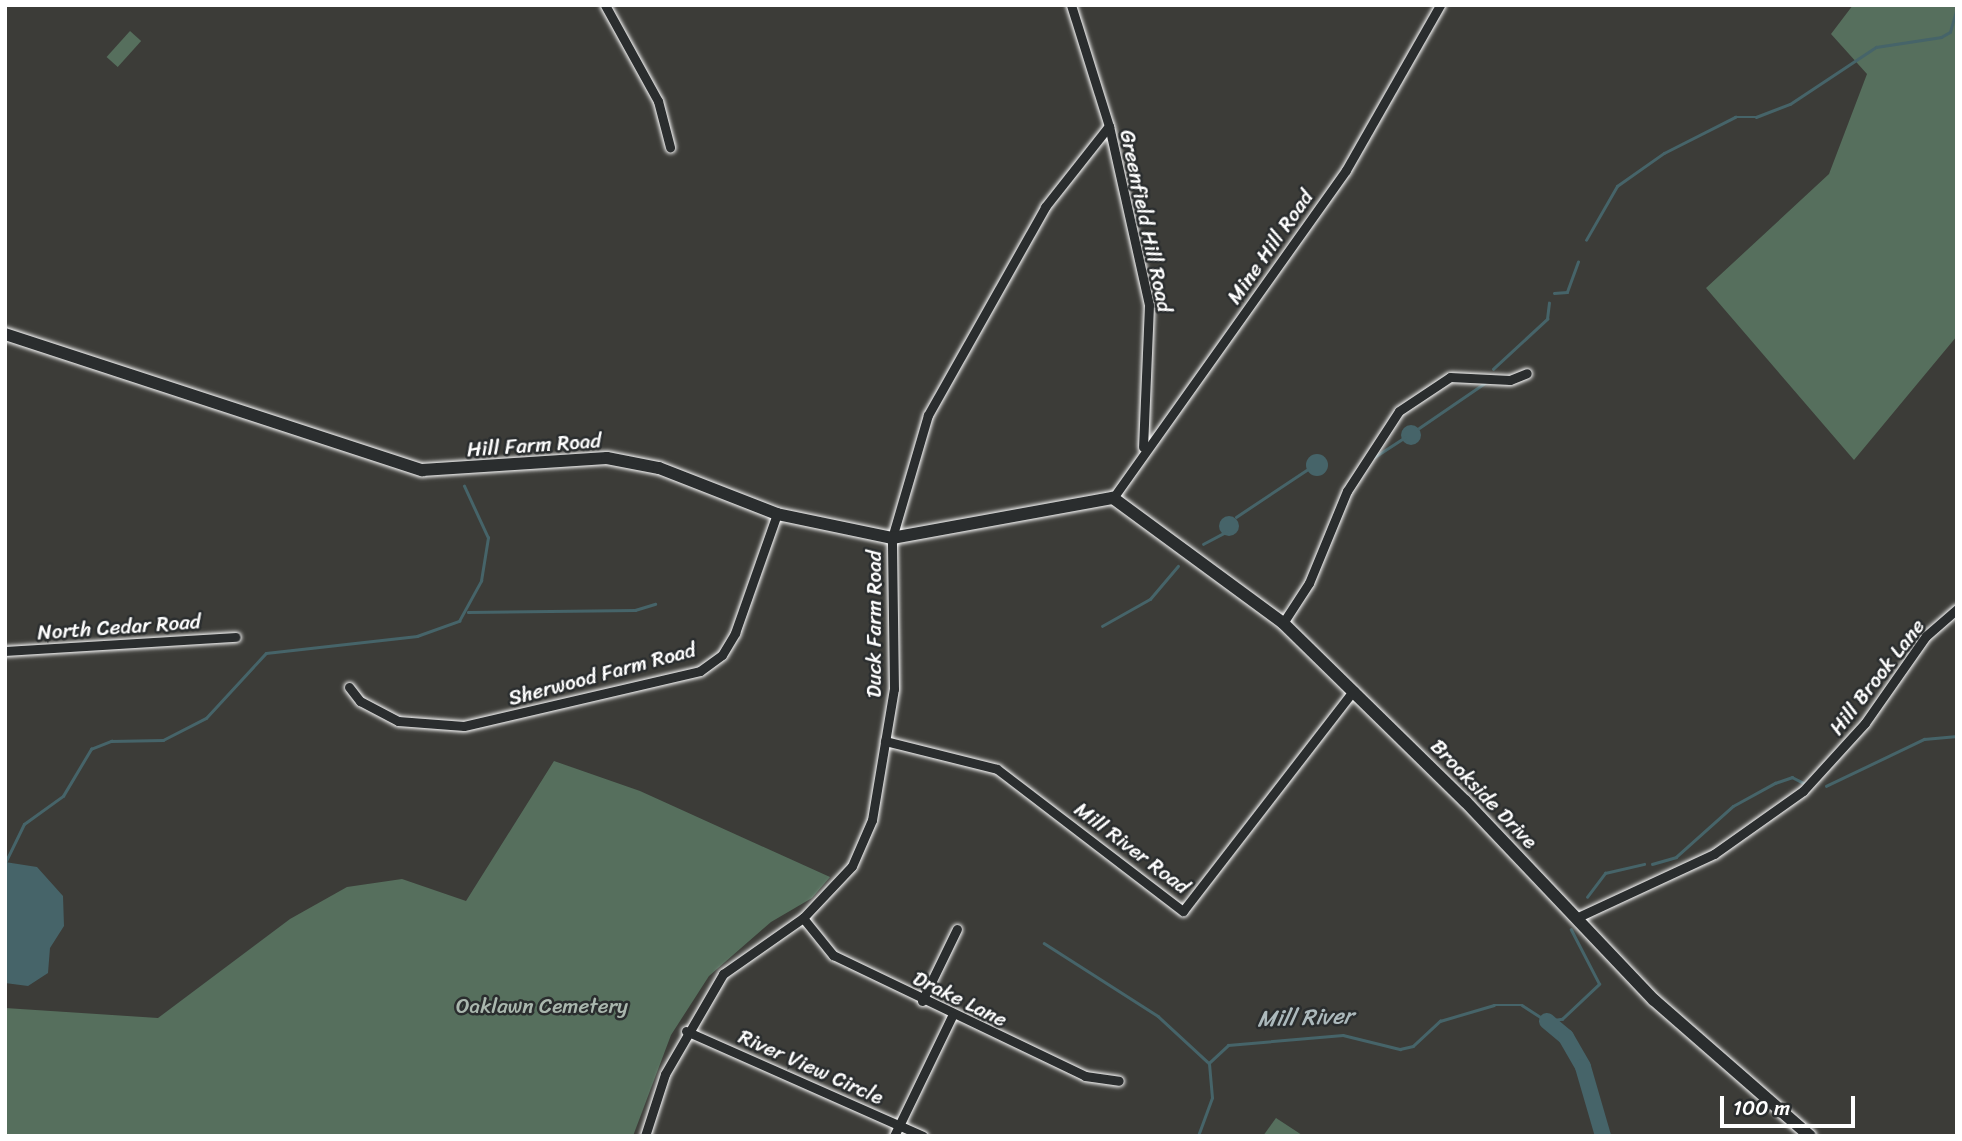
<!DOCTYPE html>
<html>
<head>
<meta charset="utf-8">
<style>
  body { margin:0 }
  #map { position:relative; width:1962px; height:1141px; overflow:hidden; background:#3c3c38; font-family:Sriracha,sans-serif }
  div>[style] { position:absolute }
  .green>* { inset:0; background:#566f5d; transform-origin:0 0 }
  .water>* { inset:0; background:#466469 }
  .round { border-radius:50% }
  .stream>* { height:2.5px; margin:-1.25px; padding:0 1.25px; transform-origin:1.25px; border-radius:1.25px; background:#466469 }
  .river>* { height:16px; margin:-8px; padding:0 8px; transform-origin:8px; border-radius:8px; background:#466469 }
  .roads { filter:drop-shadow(0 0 2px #fff) drop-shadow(0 0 2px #fff) }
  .street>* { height:9px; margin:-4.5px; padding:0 4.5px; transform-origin:4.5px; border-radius:4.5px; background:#2a2d2e }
  .secondary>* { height:12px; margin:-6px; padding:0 6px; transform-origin:6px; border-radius:6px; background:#2a2d2e }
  span { translate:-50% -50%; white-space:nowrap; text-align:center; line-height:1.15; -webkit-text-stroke:5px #2a2d2e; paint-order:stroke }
  .street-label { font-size:21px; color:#fff }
  .park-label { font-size:21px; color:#aab7ae }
  .water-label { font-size:23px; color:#acb9bc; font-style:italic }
  .frame { position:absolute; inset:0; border:7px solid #fff; pointer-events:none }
  .scale { position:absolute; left:1720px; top:1096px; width:135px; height:32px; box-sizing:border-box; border:4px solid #fff; border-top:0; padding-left:9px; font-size:21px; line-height:24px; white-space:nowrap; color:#fff; -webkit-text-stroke:5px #2a2d2e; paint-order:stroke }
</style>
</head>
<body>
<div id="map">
  <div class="green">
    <div style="clip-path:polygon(1853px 5px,1957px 5px,1957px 336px,1854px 460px,1706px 288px,1829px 174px,1867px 74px,1831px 34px)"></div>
    <div style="left:130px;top:31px;width:15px;height:35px;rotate:42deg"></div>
    <div style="clip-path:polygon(554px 761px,640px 791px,830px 877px,812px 898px,771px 922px,709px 976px,671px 1035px,633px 1136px,5px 1136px,5px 1008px,158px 1018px,290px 919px,347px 887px,402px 879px,466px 901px)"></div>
    <div style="clip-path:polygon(1276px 1118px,1302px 1135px,1303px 1136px,1263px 1136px)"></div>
  </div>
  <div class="water">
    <div class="round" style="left:1401px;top:425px;width:20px;height:20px"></div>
    <div class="round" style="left:1306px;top:454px;width:22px;height:22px"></div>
    <div class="round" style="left:1219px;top:516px;width:20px;height:20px"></div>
    <div style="clip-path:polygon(5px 862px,37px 867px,63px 896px,64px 926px,50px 948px,48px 973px,28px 986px,5px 983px)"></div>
  </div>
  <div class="stream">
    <div style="left:1586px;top:240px;width:62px;rotate:-60.1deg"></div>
    <div style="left:1617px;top:186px;width:57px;rotate:-35.1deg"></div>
    <div style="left:1664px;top:153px;width:80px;rotate:-26.9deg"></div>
    <div style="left:1735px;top:117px;width:21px"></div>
    <div style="left:1756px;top:117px;width:36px;rotate:-21deg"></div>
    <div style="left:1790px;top:104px;width:103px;rotate:-33.5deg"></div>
    <div style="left:1876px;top:47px;width:66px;rotate:-8.7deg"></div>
    <div style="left:1941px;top:37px;width:10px;rotate:-29deg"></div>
    <div style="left:1950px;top:32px;width:26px;rotate:-74deg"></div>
    <div style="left:1554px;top:293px;width:13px;rotate:-4deg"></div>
    <div style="left:1567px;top:292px;width:32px;rotate:-70deg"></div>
    <div style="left:1493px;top:369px;width:74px;rotate:-42.8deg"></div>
    <div style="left:1547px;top:319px;width:16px;rotate:-83deg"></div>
    <div style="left:1419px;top:428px;width:80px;rotate:-34.3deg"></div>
    <div style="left:1373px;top:458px;width:38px;rotate:-33deg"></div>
    <div style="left:1236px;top:517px;width:87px;rotate:-33.7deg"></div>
    <div style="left:1203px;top:544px;width:27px;rotate:-28deg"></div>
    <div style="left:468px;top:612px;width:167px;rotate:-0.7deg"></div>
    <div style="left:635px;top:610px;width:21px;rotate:-17deg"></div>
    <div style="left:1102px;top:626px;width:55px;rotate:-29.4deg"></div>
    <div style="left:1150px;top:599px;width:43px;rotate:-49.7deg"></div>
    <div style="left:1826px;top:786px;width:109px;rotate:-25.6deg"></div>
    <div style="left:1924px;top:739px;width:33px;rotate:-5deg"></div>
    <div style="left:5px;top:863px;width:43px;rotate:-64deg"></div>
    <div style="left:24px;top:824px;width:48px;rotate:-35.7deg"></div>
    <div style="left:63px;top:796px;width:55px;rotate:-59.2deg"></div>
    <div style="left:91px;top:749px;width:22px;rotate:-22deg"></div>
    <div style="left:111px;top:741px;width:52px;rotate:-1.1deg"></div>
    <div style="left:163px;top:740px;width:48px;rotate:-27.1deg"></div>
    <div style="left:206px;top:718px;width:88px;rotate:-47.3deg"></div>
    <div style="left:266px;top:653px;width:152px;rotate:-6.4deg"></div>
    <div style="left:417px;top:636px;width:45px;rotate:-19.7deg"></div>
    <div style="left:459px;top:621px;width:46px;rotate:-61.2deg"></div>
    <div style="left:481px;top:581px;width:44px;rotate:-80.8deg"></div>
    <div style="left:488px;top:538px;width:57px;rotate:-114.8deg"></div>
    <div style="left:1652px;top:864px;width:25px;rotate:-16deg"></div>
    <div style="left:1676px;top:857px;width:76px;rotate:-41.8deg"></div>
    <div style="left:1733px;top:806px;width:48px;rotate:-28.7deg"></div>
    <div style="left:1775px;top:783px;width:18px;rotate:-19deg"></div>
    <div style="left:1792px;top:777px;width:13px;rotate:27deg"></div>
    <div style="left:1587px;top:897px;width:30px;rotate:-53deg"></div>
    <div style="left:1605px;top:873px;width:40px;rotate:-13deg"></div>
    <div style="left:1044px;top:943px;width:135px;rotate:32.6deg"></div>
    <div style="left:1158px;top:1016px;width:69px;rotate:42.7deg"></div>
    <div style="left:1198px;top:1136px;width:40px;rotate:-69.8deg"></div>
    <div style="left:1212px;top:1098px;width:35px;rotate:-95deg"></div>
    <div style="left:1209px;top:1063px;width:26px;rotate:-43deg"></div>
    <div style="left:1228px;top:1045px;width:115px;rotate:-5deg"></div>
    <div style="left:1343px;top:1035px;width:59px;rotate:13.8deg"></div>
    <div style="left:1400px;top:1049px;width:13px;rotate:-13deg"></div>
    <div style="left:1413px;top:1046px;width:37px;rotate:-43deg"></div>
    <div style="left:1440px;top:1021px;width:56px;rotate:-16.5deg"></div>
    <div style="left:1494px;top:1005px;width:28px"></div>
    <div style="left:1522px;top:1005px;width:30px;rotate:33deg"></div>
    <div style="left:1547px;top:1021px;width:15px;rotate:-8deg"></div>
    <div style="left:1562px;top:1019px;width:51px;rotate:-43.4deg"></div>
    <div style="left:1599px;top:984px;width:61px;rotate:-117.4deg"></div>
  </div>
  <div class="river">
    <div style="left:1547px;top:1021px;width:25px;rotate:40deg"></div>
    <div style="left:1566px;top:1037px;width:34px;rotate:60deg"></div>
    <div style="left:1583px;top:1067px;width:72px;rotate:73.8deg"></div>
  </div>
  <div class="roads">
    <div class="street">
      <div style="left:605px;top:5px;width:110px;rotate:61.1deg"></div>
      <div style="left:658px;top:101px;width:48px;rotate:75.4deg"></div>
      <div style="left:1071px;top:5px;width:127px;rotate:72.6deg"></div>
      <div style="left:1109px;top:126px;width:183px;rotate:77.4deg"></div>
      <div style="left:1149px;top:305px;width:142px;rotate:92.4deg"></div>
      <div style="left:1113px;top:498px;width:402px;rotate:-54.6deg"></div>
      <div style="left:1346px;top:170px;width:190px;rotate:-60.3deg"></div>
      <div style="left:1283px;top:623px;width:48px;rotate:-57deg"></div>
      <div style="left:1309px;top:583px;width:100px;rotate:-67.6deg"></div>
      <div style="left:1347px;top:491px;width:95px;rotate:-57deg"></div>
      <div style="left:1399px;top:411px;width:61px;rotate:-33.7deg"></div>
      <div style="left:1450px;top:377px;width:60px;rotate:2.9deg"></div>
      <div style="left:1510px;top:380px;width:18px;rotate:-22deg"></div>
      <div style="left:5px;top:651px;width:231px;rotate:-3.5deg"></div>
      <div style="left:349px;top:687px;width:18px;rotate:52deg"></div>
      <div style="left:360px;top:701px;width:43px;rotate:27.8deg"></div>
      <div style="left:398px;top:721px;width:66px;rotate:4.3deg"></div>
      <div style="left:464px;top:726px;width:242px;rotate:-13.1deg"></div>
      <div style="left:700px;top:671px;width:27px;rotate:-36deg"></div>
      <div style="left:722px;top:655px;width:26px;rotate:-59deg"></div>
      <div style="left:735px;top:633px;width:126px;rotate:-70.6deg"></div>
      <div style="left:885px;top:741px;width:115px;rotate:14deg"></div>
      <div style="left:997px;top:769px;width:234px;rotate:37.4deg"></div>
      <div style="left:1183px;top:911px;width:279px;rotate:-52.3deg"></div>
      <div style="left:803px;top:918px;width:48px;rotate:51deg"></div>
      <div style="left:833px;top:955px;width:280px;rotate:25.6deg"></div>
      <div style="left:1085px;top:1076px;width:34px;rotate:8deg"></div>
      <div style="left:1576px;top:918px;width:152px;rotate:-24.9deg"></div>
      <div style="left:1714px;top:854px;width:109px;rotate:-35.3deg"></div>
      <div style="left:1803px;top:791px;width:92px;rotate:-47.6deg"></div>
      <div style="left:1865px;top:723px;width:106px;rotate:-55deg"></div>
      <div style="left:1926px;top:636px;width:41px;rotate:-41.1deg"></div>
      <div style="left:922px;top:1001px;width:80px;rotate:-64.1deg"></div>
      <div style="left:686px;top:1031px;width:259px;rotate:23.9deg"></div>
      <div style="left:645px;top:1136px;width:65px;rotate:-72.1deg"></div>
      <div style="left:665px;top:1074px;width:116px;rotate:-59.9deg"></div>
      <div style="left:723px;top:974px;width:98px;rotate:-35deg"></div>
      <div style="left:803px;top:918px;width:71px;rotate:-46.7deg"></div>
      <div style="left:852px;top:866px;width:50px;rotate:-66.5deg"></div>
      <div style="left:872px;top:820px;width:133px;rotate:-80.5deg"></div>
      <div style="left:894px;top:689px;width:151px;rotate:-90.8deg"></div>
      <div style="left:892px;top:538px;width:128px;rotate:-73.7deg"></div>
      <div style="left:928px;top:415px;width:239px;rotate:-60.6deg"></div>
      <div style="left:1045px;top:207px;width:103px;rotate:-51.7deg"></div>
      <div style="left:894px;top:1136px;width:133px;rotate:-64.2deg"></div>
    </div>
    <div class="secondary">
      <div style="left:5px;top:334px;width:439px;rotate:18.1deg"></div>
      <div style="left:422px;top:470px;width:185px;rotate:-3.7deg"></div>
      <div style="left:607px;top:458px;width:53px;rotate:10.9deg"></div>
      <div style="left:659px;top:468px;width:127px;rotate:21.3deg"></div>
      <div style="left:777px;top:514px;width:117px;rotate:11.8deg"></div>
      <div style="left:892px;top:538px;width:225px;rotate:-10.3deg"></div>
      <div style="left:1113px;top:498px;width:211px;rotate:36.3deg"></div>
      <div style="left:1283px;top:623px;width:255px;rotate:44.4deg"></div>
      <div style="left:1465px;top:801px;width:274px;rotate:46.5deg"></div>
      <div style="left:1654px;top:1000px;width:207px;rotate:41.1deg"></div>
    </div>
  </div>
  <div class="street-label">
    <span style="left:1146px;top:221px;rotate:78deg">Greenfield Hill Road</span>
    <span style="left:1270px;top:247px;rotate:-55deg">Mine Hill Road</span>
    <span style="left:534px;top:445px;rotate:-4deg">Hill Farm Road</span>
    <span style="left:874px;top:624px;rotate:-90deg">Duck Farm Road</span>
    <span style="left:119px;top:627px;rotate:-4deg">North Cedar Road</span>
    <span style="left:602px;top:674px;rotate:-15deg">Sherwood Farm Road</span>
    <span style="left:1877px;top:677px;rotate:-52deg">Hill Brook Lane</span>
    <span style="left:1484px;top:794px;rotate:46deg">Brookside Drive</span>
    <span style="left:1132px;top:848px;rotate:37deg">Mill River Road</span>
    <span style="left:960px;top:999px;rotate:26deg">Drake Lane</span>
    <span style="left:811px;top:1067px;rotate:24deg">River View Circle</span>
  </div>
  <div class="park-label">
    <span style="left:542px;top:1006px">Oaklawn Cemetery</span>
  </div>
  <div class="water-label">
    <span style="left:1305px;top:1018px;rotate:-2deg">Mill River</span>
  </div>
  <div class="frame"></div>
  <div class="scale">100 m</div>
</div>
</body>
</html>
